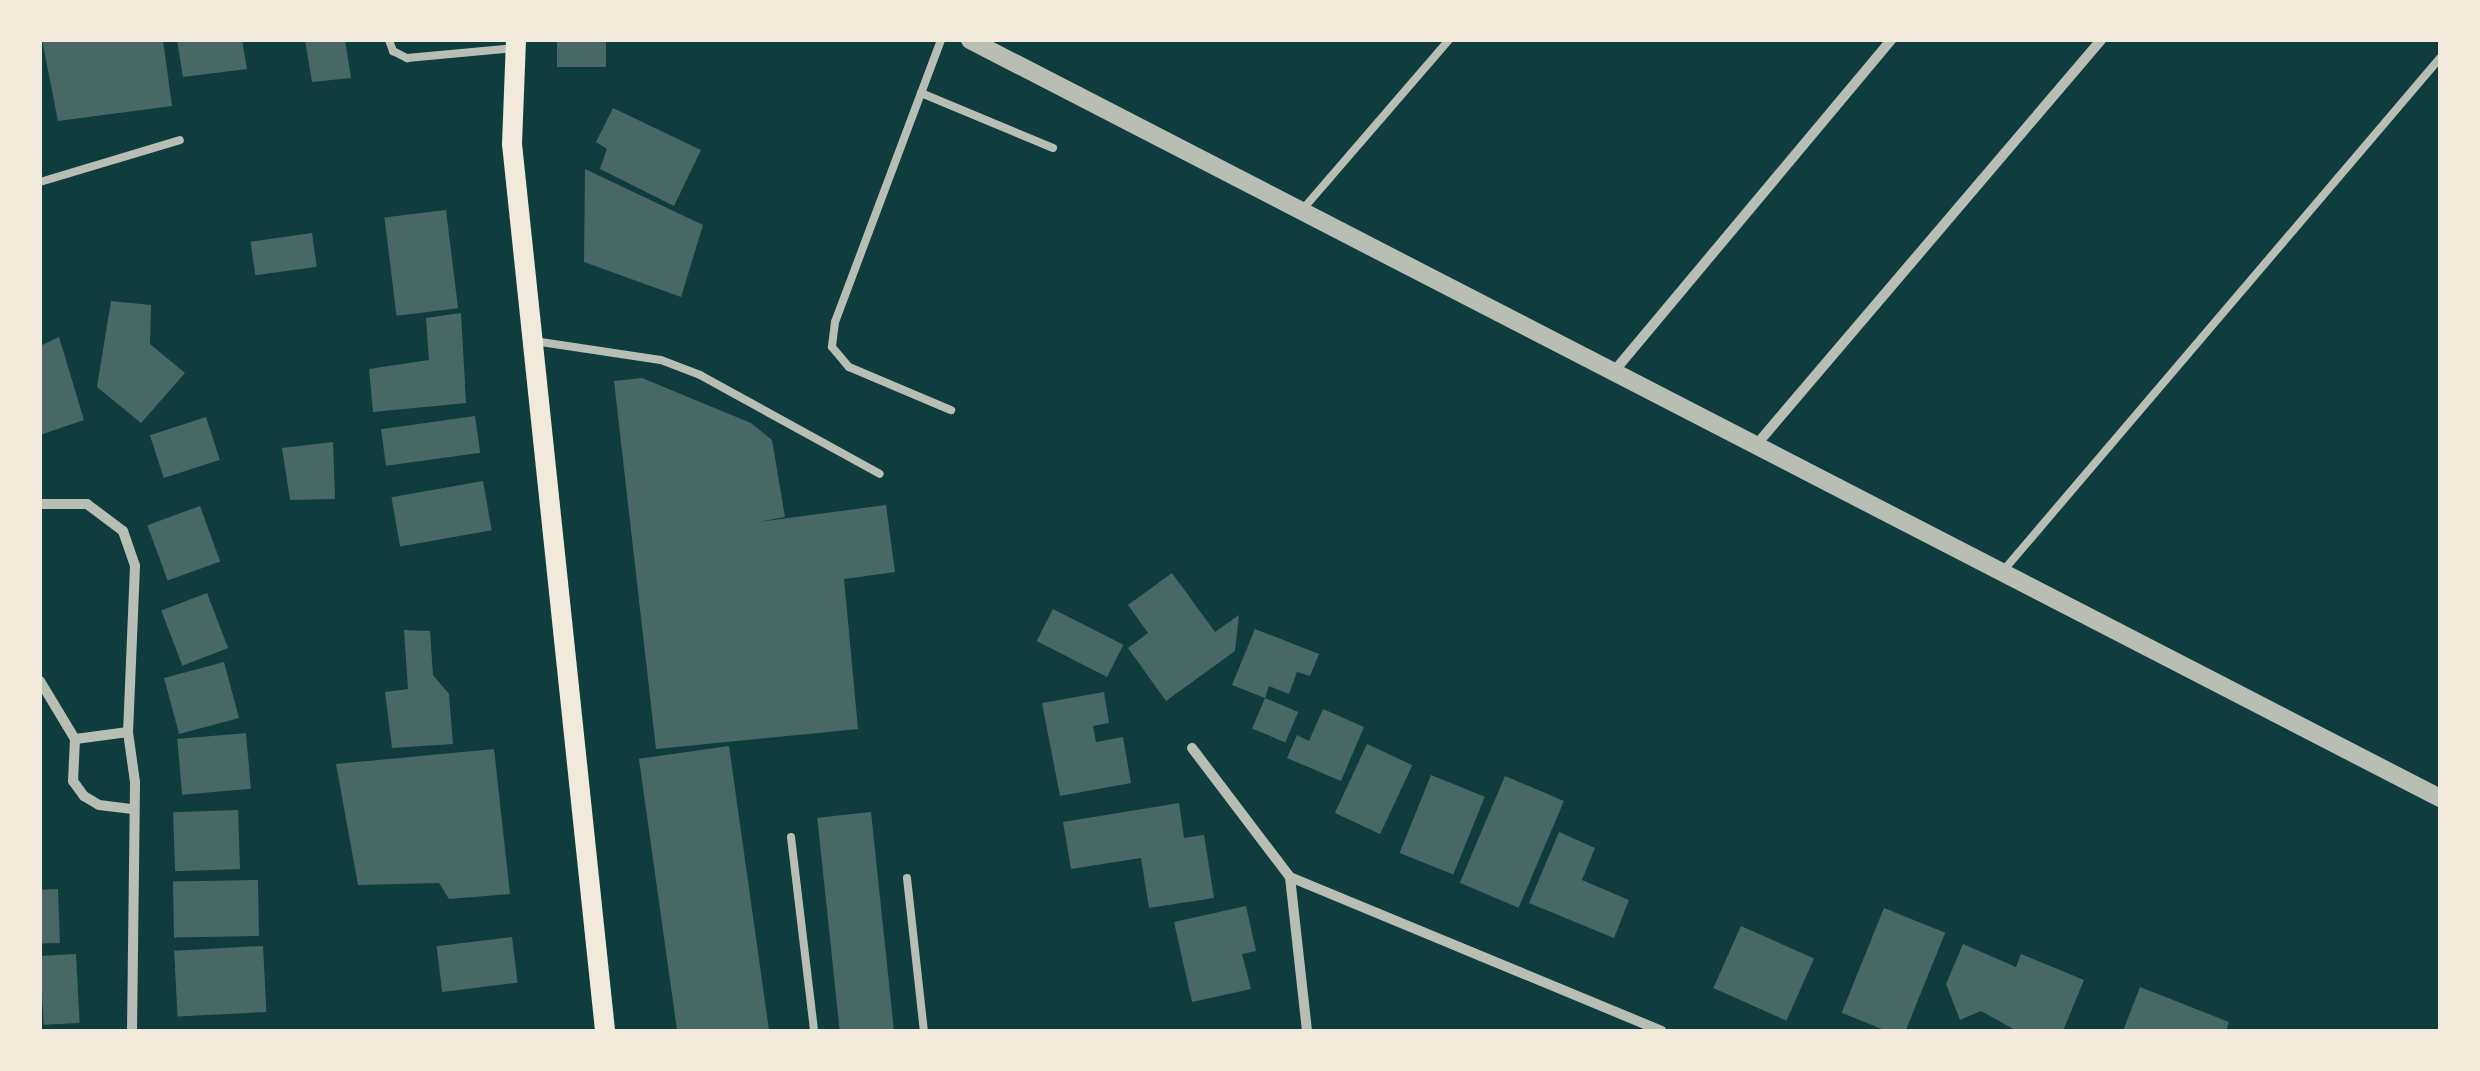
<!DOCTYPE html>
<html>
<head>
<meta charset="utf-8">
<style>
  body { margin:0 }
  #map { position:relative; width:2480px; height:1071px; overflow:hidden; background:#0f3d3e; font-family:Signika,sans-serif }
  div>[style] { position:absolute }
  .building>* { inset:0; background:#486865; transform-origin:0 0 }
  .service>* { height:8px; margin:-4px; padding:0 4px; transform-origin:4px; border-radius:4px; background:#b8beb3 }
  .minor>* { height:10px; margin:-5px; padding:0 5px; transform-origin:5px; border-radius:5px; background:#b8beb3 }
  .tertiary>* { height:18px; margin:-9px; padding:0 9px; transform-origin:9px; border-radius:9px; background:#b8beb3 }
  .secondary>* { height:20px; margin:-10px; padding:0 10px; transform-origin:10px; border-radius:10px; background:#f1e9da }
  span { translate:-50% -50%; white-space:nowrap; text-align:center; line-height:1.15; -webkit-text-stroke:8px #f1e9da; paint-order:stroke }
  .frame { position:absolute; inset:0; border:42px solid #f1e9da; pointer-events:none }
</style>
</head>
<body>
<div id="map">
  <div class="building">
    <div style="clip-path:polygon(42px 40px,163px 40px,172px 106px,58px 121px)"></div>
    <div style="clip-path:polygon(177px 40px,242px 40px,247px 69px,183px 77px)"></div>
    <div style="clip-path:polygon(305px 40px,345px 40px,351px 78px,312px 82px)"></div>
    <div style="left:557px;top:40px;width:49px;height:27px"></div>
    <div style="clip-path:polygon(613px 108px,701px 150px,674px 206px,600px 169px,607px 149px,596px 142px)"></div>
    <div style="clip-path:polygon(585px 169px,703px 225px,681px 297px,584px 262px)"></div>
    <div style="left:446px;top:210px;width:99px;height:62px;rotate:83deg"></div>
    <div style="left:312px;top:233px;width:34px;height:62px;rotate:82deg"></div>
    <div style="clip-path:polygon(111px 301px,151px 305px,150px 344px,185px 373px,141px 423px,97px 387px)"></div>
    <div style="clip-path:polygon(461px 313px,466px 403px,373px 412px,369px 369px,429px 360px,426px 318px)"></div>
    <div style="clip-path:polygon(59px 337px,84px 420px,40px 435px,40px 346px)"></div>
    <div style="clip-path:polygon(642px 378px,751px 423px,772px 440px,785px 517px,758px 522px,886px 505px,895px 572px,844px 579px,858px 729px,656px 749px,614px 381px)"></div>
    <div style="left:475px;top:416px;width:37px;height:95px;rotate:82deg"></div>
    <div style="left:206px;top:417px;width:45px;height:59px;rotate:72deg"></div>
    <div style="clip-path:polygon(333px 442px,335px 499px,290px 500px,282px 448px)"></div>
    <div style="left:483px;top:481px;width:50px;height:93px;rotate:80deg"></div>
    <div style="left:200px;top:506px;width:59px;height:56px;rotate:70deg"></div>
    <div style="clip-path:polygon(1172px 573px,1215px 632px,1239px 615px,1235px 651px,1166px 701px,1128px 648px,1148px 633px,1128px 605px)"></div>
    <div style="left:207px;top:593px;width:59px;height:49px;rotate:69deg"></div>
    <div style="left:1053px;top:609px;width:79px;height:36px;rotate:27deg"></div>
    <div style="clip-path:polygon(1255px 629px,1319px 654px,1310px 676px,1297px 672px,1289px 694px,1269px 686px,1265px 698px,1232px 685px)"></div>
    <div style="clip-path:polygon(404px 630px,430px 631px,433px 675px,449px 694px,453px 744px,392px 748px,385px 692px,408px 689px)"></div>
    <div style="left:224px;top:662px;width:58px;height:62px;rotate:75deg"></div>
    <div style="clip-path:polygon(1104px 692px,1109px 723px,1093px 726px,1096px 742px,1123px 737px,1131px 783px,1060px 796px,1042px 703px)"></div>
    <div style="left:1265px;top:698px;width:36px;height:33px;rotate:23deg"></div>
    <div style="clip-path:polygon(1323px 709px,1364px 727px,1341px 781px,1287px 758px,1297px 735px,1309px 741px)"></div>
    <div style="left:246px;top:733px;width:56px;height:69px;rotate:85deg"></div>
    <div style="left:1367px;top:744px;width:50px;height:76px;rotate:25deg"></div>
    <div style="left:729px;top:746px;width:288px;height:91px;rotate:82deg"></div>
    <div style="clip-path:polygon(494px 749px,510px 894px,449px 899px,439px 883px,358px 885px,336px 764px)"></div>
    <div style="left:1431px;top:775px;width:58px;height:84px;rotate:22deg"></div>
    <div style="left:1505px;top:776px;width:64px;height:116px;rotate:23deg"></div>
    <div style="clip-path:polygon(1179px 803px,1184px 838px,1204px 835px,1214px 898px,1149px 908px,1141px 858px,1071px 869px,1063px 822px)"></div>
    <div style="left:238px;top:810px;width:59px;height:65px;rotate:88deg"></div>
    <div style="left:871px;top:812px;width:220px;height:54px;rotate:84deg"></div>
    <div style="clip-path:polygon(1559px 832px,1595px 848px,1582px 880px,1629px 900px,1614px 938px,1529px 903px)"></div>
    <div style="left:258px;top:880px;width:56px;height:85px;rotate:89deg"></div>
    <div style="left:58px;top:889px;width:54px;height:18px;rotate:88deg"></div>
    <div style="clip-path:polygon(1246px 906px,1256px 951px,1242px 954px,1251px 989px,1192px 1002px,1174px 922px)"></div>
    <div style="left:1884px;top:908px;width:66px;height:113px;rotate:22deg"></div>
    <div style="left:1741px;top:926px;width:80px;height:68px;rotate:24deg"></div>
    <div style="left:512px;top:937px;width:46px;height:76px;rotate:83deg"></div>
    <div style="clip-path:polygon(1963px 944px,2016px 967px,2021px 954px,2084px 980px,2063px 1031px,2017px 1031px,1981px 1011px,1960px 1020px,1946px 984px)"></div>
    <div style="left:263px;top:946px;width:66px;height:89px;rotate:87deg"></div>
    <div style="left:76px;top:954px;width:69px;height:36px;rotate:87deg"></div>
    <div style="clip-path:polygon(2140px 987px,2229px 1022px,2226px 1031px,2123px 1031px)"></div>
  </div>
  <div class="service">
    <div style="left:389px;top:40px;width:12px;rotate:70deg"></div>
    <div style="left:393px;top:51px;width:16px;rotate:27deg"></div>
    <div style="left:407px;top:58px;width:108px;rotate:-5.3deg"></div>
    <div style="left:941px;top:40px;width:301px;rotate:110.6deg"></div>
    <div style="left:835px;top:322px;width:25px;rotate:97deg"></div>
    <div style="left:832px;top:347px;width:26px;rotate:50deg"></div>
    <div style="left:849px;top:367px;width:111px;rotate:22.9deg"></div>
    <div style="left:921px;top:93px;width:143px;rotate:22.6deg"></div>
    <div style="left:40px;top:182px;width:146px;rotate:-16.7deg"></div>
    <div style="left:1303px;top:209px;width:223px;rotate:-49.2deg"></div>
    <div style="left:534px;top:341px;width:128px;rotate:8.5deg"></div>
    <div style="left:661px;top:360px;width:42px;rotate:21deg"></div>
    <div style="left:700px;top:375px;width:205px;rotate:28.8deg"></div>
    <div style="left:2003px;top:571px;width:674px;rotate:-49.57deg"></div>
    <div style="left:791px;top:837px;width:195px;rotate:83.2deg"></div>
    <div style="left:907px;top:878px;width:154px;rotate:83.7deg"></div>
  </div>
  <div class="minor">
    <div style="left:1616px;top:369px;width:429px;rotate:-50.1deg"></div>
    <div style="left:1757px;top:444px;width:531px;rotate:-49.59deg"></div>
    <div style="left:40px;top:504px;width:47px"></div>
    <div style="left:87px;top:504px;width:45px;rotate:36.9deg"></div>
    <div style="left:123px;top:531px;width:37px;rotate:71deg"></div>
    <div style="left:135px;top:566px;width:166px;rotate:92.4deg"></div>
    <div style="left:40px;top:681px;width:68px;rotate:58.9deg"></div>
    <div style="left:1192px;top:748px;width:162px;rotate:52.8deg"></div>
    <div style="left:1290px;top:877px;width:402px;rotate:22.5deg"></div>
    <div style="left:1290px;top:877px;width:155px;rotate:83.7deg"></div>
    <div style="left:132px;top:1031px;width:249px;rotate:-89.3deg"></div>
    <div style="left:135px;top:782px;width:50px;rotate:-98deg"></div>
    <div style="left:128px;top:732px;width:53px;rotate:172.5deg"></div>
    <div style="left:75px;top:739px;width:42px;rotate:92.7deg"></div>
    <div style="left:73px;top:781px;width:19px;rotate:54deg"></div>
    <div style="left:84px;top:796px;width:17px;rotate:31deg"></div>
    <div style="left:99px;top:805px;width:34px;rotate:7deg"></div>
  </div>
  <div class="tertiary">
    <div style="left:970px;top:40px;width:1654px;rotate:27.28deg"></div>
  </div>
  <div class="secondary">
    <div style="left:516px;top:40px;width:104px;rotate:92.2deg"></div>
    <div style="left:512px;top:144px;width:892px;rotate:84.01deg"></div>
  </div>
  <div class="frame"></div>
</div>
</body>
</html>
